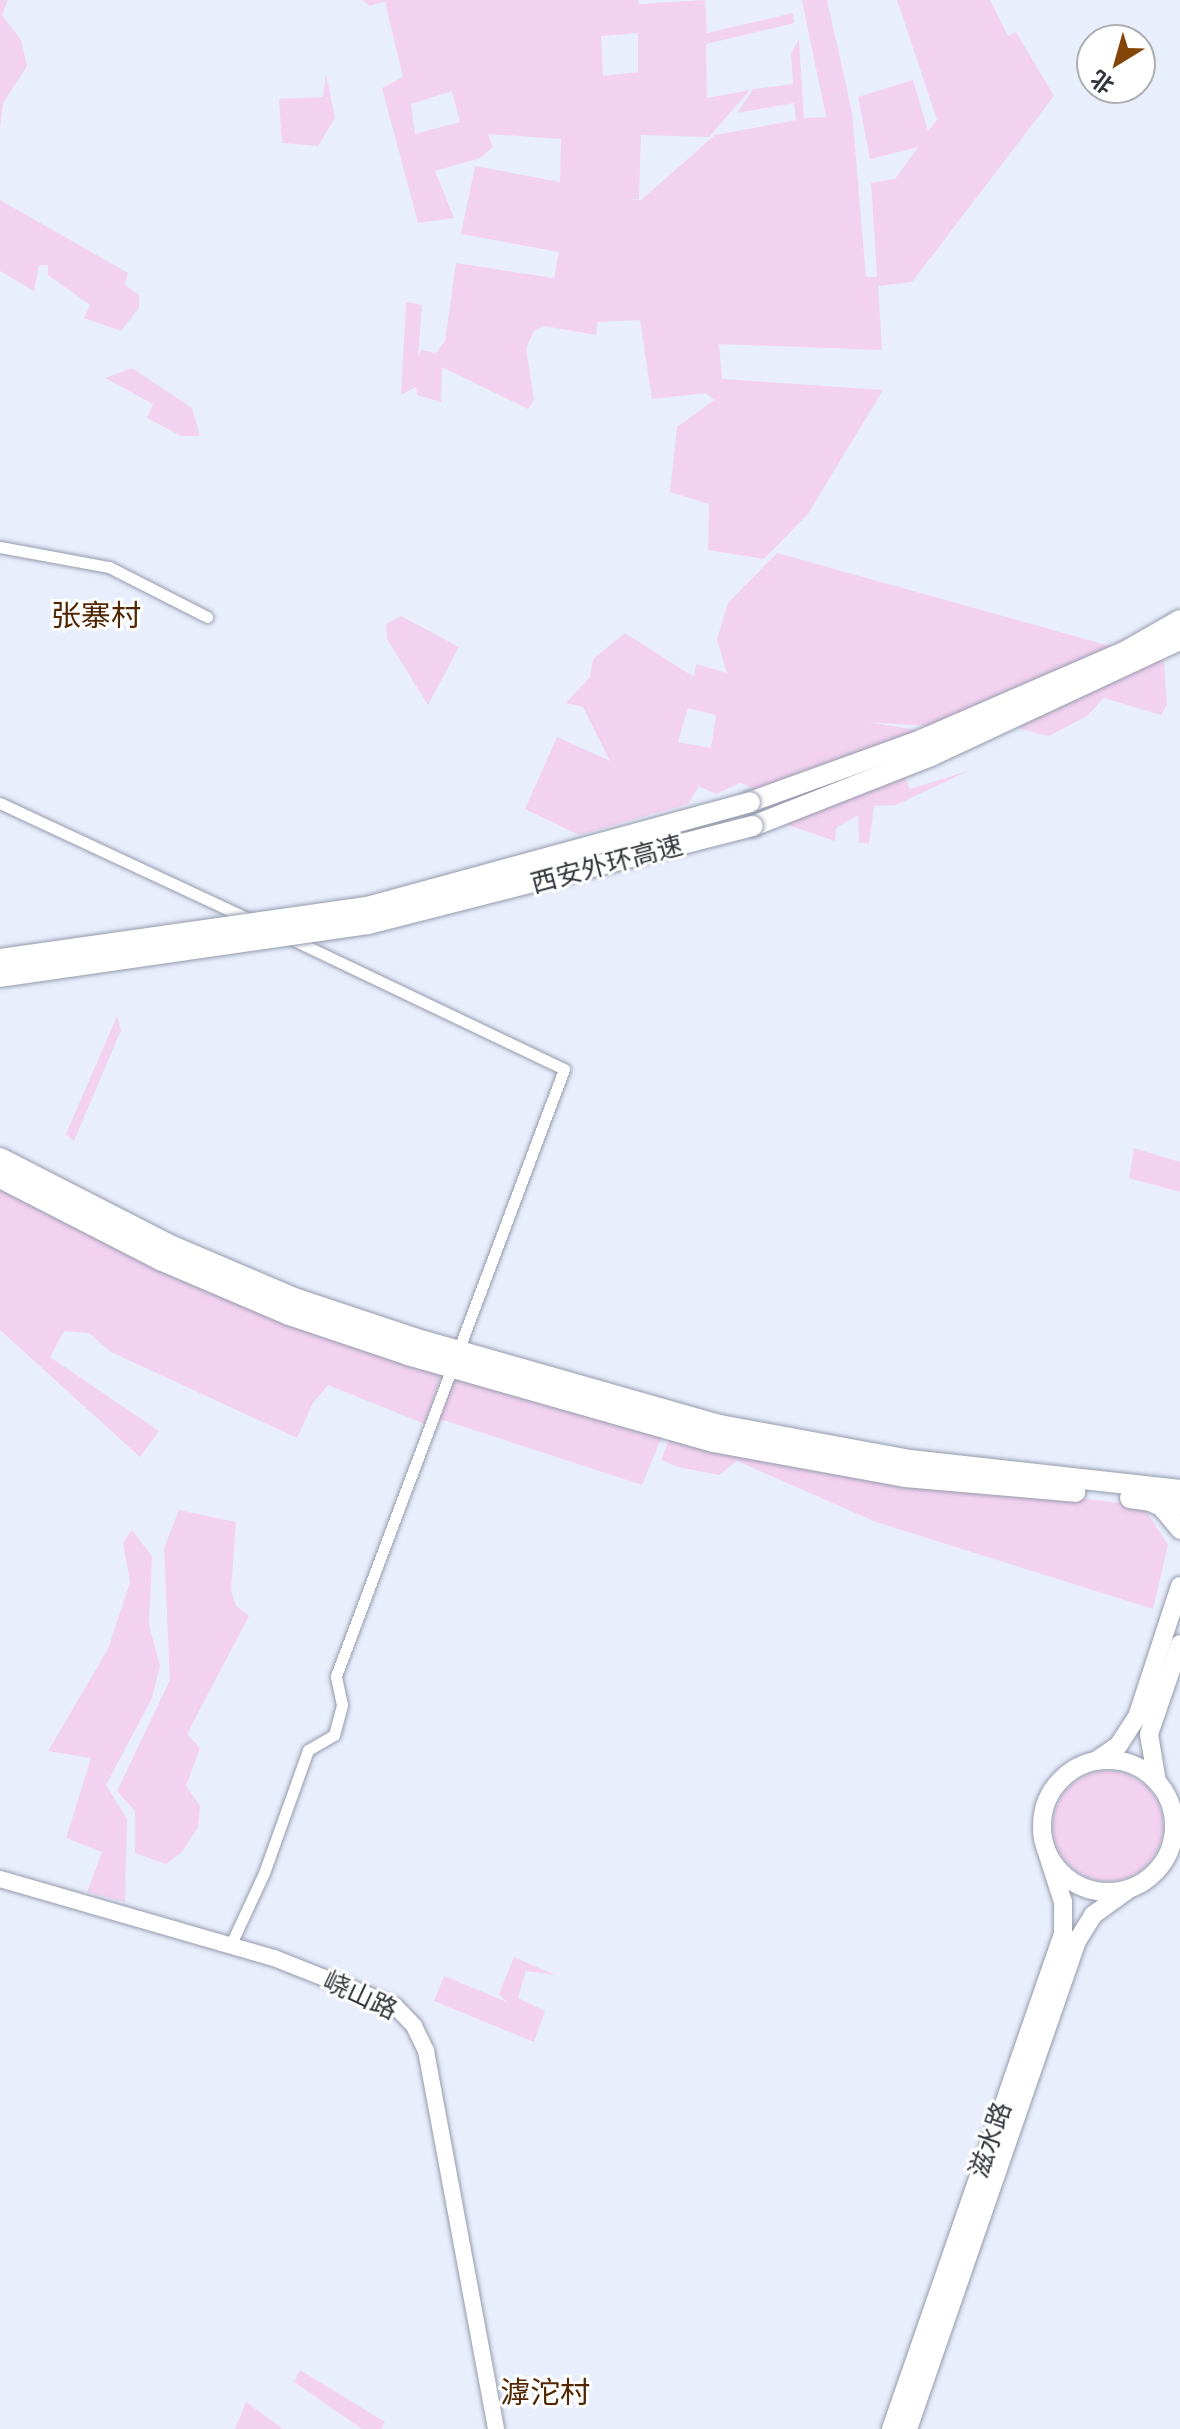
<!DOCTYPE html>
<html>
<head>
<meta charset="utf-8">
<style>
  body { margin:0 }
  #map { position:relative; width:1180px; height:2429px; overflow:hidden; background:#e9eefd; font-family:Helvetica,"Noto Sans SC",sans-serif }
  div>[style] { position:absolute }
  .green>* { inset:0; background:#f3d2f1 }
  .round { border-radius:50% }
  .roads { filter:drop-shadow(0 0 2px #959bac) drop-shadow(0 0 2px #959bac) }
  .street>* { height:11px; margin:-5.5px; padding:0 5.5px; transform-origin:5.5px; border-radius:5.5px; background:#fff }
  .secondary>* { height:16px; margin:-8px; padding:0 8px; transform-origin:8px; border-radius:8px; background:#fff }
  .primary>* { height:18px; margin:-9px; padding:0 9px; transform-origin:9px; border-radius:9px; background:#fff }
  .primary>.ring { margin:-9px; padding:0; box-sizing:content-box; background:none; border:18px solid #fff; border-radius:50% }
  .highway>* { height:20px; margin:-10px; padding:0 10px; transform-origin:10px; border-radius:10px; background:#fff }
  .bridges { filter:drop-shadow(0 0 2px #959bac) drop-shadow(0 0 2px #959bac) }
  .highway-bridge>* { height:20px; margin:-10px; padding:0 10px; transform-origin:10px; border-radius:10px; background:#fff }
  span { translate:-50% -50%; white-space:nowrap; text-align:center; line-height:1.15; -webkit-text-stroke:6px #fff; paint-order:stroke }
  .street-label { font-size:26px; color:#31343a }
  .quarter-label { font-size:30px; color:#512600 }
  .north { position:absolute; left:1076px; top:24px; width:80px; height:80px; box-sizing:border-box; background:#fff; border:2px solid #adaeb0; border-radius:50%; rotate:217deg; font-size:22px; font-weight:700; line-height:32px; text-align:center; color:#31343a }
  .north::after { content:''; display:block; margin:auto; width:28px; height:36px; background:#844508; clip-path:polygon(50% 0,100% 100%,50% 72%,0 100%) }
</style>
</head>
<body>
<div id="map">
  <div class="green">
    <div style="clip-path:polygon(0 0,8px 0,2px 15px,21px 40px,27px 66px,3px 103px,0 128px)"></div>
    <div style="clip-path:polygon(evenodd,362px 0,638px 0,639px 4px,705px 0,707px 33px,793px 13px,794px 23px,706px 44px,707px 98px,750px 90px,709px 137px,641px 135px,639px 199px,627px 199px,641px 200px,715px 135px,796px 120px,794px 103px,737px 113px,753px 89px,793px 84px,791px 54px,799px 39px,804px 118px,826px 117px,802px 0,827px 0,852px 112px,866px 277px,877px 277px,871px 183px,895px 179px,918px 147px,870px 159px,858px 97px,913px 80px,928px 131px,937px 120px,897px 0,990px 0,1008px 36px,1016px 32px,1054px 96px,912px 282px,878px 286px,882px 350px,719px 344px,722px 379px,883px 390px,808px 514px,764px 559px,708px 550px,709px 504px,670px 492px,677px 427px,714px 400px,706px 393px,652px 399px,640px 320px,598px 322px,596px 335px,544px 326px,534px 331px,526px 348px,534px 400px,528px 409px,442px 367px,441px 402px,417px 395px,416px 387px,401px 395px,406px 302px,422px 305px,418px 358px,421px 350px,436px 353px,445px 341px,456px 263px,554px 278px,559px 252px,461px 234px,475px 166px,560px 182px,561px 139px,488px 134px,493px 147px,480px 158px,435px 171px,454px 218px,418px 223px,382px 88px,403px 77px,385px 1px,370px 6px,362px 0,638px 33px,638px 72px,603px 76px,601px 36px,638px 33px,362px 0,452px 91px,460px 122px,415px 134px,411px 104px,452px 91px)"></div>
    <div style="clip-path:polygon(326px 74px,335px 118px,318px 146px,282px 143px,279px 99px,323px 97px)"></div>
    <div style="clip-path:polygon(0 200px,128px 273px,125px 285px,139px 295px,139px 308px,121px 331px,84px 318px,90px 305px,48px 275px,48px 265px,39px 265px,34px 291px,0 271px)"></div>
    <div style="clip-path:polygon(132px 368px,192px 408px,200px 436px,181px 436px,147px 418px,153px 404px,105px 378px)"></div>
    <div style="clip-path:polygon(evenodd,777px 553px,1164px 661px,1167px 705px,1161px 715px,1104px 698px,1087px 716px,1049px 736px,1021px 729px,1008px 699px,943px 727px,867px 722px,930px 732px,893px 750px,910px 789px,968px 771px,896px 805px,874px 806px,869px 844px,859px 842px,858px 815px,836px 828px,835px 841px,761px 816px,751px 787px,740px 783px,716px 794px,699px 786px,688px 804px,579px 835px,525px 809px,557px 737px,610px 761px,583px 707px,566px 703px,590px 677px,593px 659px,625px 633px,694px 677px,696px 664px,727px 673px,717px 639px,728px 603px,777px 553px,688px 708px,716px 715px,711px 748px,678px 742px,688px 708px)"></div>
    <div style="clip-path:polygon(401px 616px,459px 647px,428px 705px,387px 639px,386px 624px)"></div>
    <div style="clip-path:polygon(117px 1016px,121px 1030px,74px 1141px,66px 1134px)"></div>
    <div style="clip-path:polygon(1134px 1148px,1180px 1162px,1180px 1192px,1129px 1178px)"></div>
    <div style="clip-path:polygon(0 1175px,443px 1367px,425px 1424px,328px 1385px,313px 1403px,297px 1438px,111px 1352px,89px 1333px,64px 1331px,50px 1357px,159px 1431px,140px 1457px,0 1330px)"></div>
    <div style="clip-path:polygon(452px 1369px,665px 1429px,642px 1485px,434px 1417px)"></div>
    <div style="clip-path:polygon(673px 1431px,846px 1468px,1143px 1506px,1168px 1545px,1153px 1609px,876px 1522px,737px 1461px,719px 1475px,678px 1467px,661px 1460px)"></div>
    <div style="clip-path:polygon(179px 1510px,236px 1522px,231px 1590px,236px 1606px,249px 1616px,187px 1734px,200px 1748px,186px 1786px,200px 1806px,198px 1827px,182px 1852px,166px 1864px,135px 1853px,135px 1811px,117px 1791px,170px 1680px,164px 1548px)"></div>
    <div style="clip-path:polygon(132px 1530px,152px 1556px,149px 1625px,160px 1666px,152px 1698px,106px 1785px,127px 1819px,125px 1902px,87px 1892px,102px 1852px,66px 1838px,91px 1758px,48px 1751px,108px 1649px,130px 1582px,123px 1542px)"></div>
    <div class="round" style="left:1053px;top:1771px;width:110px;height:110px"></div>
    <div style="clip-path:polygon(514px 1957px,555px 1975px,526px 1971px,518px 1998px,545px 2011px,534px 2042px,434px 2001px,444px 1976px,507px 2002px,499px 1994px)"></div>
    <div style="clip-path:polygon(300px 2370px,385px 2422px,381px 2429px,362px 2429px,294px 2382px)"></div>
    <div style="clip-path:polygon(246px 2402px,283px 2429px,235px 2429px)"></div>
  </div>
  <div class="roads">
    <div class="street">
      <div style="left:0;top:547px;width:111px;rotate:10.4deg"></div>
      <div style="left:109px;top:567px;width:110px;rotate:27deg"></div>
      <div style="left:0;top:803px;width:279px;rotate:25deg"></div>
      <div style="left:231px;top:1944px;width:78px;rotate:-65.1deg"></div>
      <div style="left:264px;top:1873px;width:131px;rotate:-70.3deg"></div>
      <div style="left:308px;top:1750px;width:30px;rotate:-30deg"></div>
      <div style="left:334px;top:1735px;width:31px;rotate:-75deg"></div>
      <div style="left:342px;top:1705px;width:30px;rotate:-102deg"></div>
      <div style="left:336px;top:1676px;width:648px;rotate:-69.41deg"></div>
      <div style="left:564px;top:1069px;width:302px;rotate:-154.5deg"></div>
    </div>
    <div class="secondary">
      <div style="left:0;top:1879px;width:285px;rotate:16.1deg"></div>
      <div style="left:274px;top:1958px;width:130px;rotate:21.6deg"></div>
      <div style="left:395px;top:2006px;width:28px;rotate:46deg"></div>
      <div style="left:414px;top:2026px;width:28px;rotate:64deg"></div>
      <div style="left:426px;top:2051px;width:384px;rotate:79.5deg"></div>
    </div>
    <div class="primary">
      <div style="left:1148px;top:1501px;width:14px;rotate:25deg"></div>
      <div style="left:1161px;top:1507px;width:30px;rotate:50deg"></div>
      <div style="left:1097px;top:1760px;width:25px;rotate:-34deg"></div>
      <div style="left:1118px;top:1746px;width:35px;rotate:-57deg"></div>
      <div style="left:1137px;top:1717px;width:138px;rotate:-71.8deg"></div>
      <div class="ring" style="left:1042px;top:1760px;width:114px;height:114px"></div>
      <div style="left:1157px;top:1782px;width:49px;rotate:-99.5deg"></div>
      <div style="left:1149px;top:1734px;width:95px;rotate:-71deg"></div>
      <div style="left:891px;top:2429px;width:524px;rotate:-70.84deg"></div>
      <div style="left:1063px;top:1934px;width:32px;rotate:-90deg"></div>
      <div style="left:1063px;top:1902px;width:56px;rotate:-107.8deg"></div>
      <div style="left:908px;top:2429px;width:516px;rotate:-70.9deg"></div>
      <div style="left:1077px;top:1941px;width:31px;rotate:-58deg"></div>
      <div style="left:1093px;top:1915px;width:44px;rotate:-35.8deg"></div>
    </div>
    <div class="highway">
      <div style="left:750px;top:802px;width:182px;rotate:-19.9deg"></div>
      <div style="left:921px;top:740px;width:223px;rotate:-23.5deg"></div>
      <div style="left:1126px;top:651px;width:62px;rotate:-29.9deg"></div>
      <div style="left:753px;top:826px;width:191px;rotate:-21.5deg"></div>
      <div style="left:931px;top:756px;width:275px;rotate:-25deg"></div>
      <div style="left:0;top:1158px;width:189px;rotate:27.1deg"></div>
      <div style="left:168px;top:1244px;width:140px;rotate:23.1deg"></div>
      <div style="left:297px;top:1299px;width:123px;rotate:18.4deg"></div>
      <div style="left:414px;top:1338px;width:317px;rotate:15.9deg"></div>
      <div style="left:719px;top:1425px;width:194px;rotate:10.4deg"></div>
      <div style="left:910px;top:1460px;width:272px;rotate:6.3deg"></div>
      <div style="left:0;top:1178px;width:180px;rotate:27.1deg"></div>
      <div style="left:160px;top:1260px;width:140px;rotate:23.1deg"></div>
      <div style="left:289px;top:1315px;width:126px;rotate:18.6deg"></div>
      <div style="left:408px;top:1355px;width:317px;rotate:15.9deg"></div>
      <div style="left:713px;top:1442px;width:195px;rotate:10.3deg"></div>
      <div style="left:905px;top:1477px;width:171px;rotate:5deg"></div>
      <div style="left:1130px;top:1498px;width:50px;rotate:8deg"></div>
    </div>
  </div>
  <div class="bridges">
    <div class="highway-bridge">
      <div style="left:0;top:959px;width:371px;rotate:-8.1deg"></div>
      <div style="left:367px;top:907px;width:397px;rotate:-15.3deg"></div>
      <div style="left:0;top:977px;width:372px;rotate:-8.2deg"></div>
      <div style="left:368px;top:924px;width:397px;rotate:-14.3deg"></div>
    </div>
  </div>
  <div class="street-label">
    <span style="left:607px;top:865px;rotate:-15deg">西安外环高速</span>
    <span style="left:360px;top:1996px;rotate:25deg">峣山路</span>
    <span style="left:991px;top:2140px;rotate:-71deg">滋水路</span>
  </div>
  <div class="quarter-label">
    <span style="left:96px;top:616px">张寨村</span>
    <span style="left:545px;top:2393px">滹沱村</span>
  </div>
  <div class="north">北</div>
</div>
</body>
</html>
